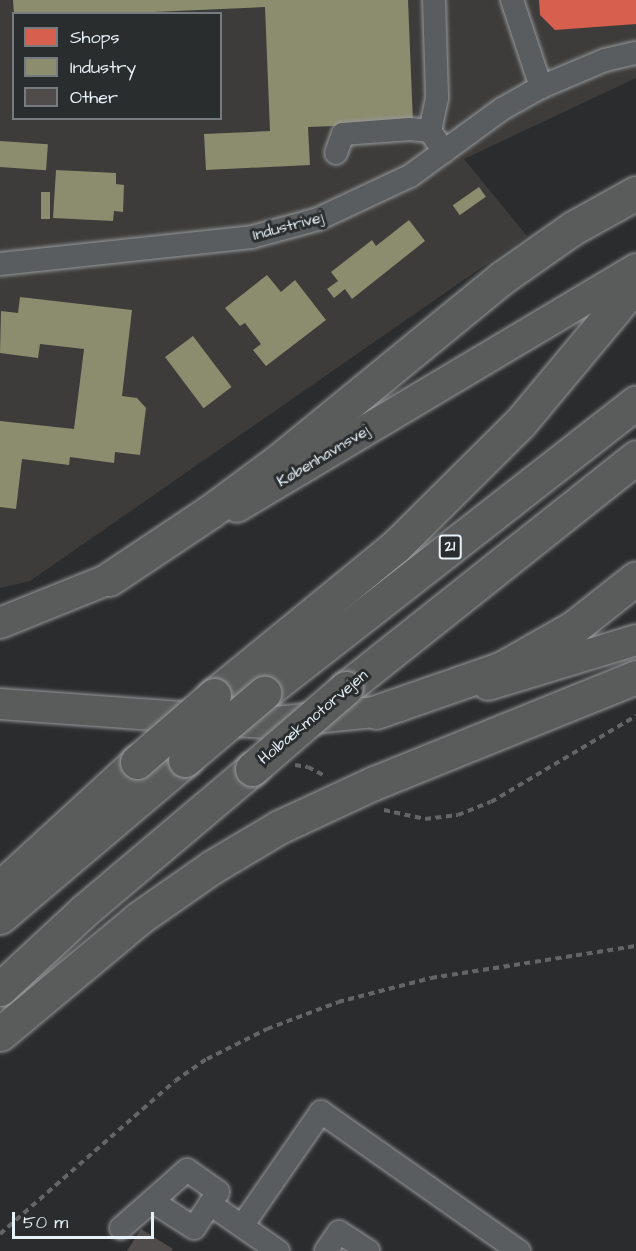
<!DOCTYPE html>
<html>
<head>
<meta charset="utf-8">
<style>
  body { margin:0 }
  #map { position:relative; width:636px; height:1251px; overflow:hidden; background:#2b2c2d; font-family:"Architects Daughter",sans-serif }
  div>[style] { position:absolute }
  .built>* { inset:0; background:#3d3c3a }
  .shops>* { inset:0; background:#d6604d }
  .industry>* { inset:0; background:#8c8c6e; transform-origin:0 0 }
  .building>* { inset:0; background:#4f4c4b }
  .path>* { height:4px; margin-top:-2px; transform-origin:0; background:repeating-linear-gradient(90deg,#636566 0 6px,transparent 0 10.5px) }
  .roads { filter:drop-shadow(0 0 2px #96989a) drop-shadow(0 0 2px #96989a) }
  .minor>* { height:22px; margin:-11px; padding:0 11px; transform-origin:11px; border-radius:11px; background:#5a5d60 }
  .major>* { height:30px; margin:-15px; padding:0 15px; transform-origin:15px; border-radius:15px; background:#5a5b5b }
  .highway>* { height:33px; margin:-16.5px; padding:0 16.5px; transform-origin:16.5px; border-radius:16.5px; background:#5a5b5b }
  .bridges { filter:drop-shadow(0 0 2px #96989a) drop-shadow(0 0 2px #96989a) }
  .highway-bridge>* { height:33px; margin:-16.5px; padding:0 16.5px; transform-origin:16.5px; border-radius:16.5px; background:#5a5b5b }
  span { translate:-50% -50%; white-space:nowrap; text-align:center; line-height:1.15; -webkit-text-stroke:6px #2a2d2e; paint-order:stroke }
  .shield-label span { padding:2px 4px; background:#2a2d2e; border:2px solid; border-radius:4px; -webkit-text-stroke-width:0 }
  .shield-label { font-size:15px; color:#e8f1f8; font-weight:700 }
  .street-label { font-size:16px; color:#e8f1f8 }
  .legend { position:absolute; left:12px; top:12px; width:210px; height:108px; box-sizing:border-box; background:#2a2d2e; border:2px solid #767b7f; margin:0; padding:8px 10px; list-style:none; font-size:18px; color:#e8f1f8 }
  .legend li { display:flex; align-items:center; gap:12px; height:30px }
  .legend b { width:30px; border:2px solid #767b7f }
  .scale { position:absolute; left:12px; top:1212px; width:142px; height:27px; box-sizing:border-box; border:3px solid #e8f1f8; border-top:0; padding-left:8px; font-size:18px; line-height:21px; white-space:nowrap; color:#e8f1f8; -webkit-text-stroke:4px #2a2d2e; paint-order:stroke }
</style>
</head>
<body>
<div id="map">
  <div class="built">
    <div style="clip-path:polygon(evenodd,0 0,636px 0,636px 78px,464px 159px,527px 236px,30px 581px,0 588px,0 0,14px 14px,220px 14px,220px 118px,14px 118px,14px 14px)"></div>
  </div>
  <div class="shops">
    <div style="clip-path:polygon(539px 0,636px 0,636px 24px,555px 30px,540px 15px)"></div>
  </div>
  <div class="industry">
    <div style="clip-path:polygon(13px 0,408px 0,413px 123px,308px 127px,310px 165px,206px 170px,204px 134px,270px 131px,265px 7px,107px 14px,14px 14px)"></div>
    <div style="left:0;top:141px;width:48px;height:26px;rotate:4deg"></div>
    <div style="clip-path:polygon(56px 170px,116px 173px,116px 184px,124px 185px,123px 212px,114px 211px,113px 221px,53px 218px)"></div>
    <div style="left:479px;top:187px;width:12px;height:32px;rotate:55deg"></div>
    <div style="left:41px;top:192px;width:9px;height:27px"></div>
    <div style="clip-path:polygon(409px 220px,425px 241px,352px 299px,345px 289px,334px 298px,327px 289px,338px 281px,331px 272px,372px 240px,376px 246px)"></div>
    <div style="clip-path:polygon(267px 275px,281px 292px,295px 280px,326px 320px,266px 366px,253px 350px,261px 344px,245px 323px,240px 326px,225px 308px)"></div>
    <div style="clip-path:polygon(20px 297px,132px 310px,122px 396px,137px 398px,146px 408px,140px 455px,115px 452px,114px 463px,70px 457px,69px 465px,22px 459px,16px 509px,0 507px,0 421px,74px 429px,84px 349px,40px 344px,38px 358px,0 353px,1px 311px,18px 313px)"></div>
    <div style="left:193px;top:336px;width:64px;height:35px;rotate:53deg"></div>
  </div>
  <div class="building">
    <div style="clip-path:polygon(141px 1229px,173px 1249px,171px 1251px,127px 1251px)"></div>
  </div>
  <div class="path">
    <div style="left:295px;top:765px;width:13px;rotate:9deg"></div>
    <div style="left:308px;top:767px;width:21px;rotate:28deg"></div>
    <div style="left:384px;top:810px;width:42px;rotate:12.4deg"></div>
    <div style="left:425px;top:819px;width:33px;rotate:-7deg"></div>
    <div style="left:458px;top:815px;width:35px;rotate:-22deg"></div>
    <div style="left:491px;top:802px;width:169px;rotate:-30.7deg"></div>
    <div style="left:0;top:1234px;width:232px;rotate:-41.2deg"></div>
    <div style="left:175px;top:1081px;width:39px;rotate:-35deg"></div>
    <div style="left:207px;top:1059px;width:67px;rotate:-26.6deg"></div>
    <div style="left:267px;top:1029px;width:76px;rotate:-20.8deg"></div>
    <div style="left:338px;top:1002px;width:96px;rotate:-14.5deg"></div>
    <div style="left:431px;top:978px;width:207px;rotate:-8.9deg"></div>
  </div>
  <div class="roads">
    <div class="minor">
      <div style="left:434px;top:0;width:98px;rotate:88.2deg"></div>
      <div style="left:437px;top:98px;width:34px;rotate:102deg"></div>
      <div style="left:430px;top:131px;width:25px;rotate:56deg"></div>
      <div style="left:512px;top:0;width:92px;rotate:71.6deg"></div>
      <div style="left:336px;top:153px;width:20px;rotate:-70deg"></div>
      <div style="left:343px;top:134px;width:67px;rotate:-4.3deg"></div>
      <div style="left:410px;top:129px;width:20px;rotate:6deg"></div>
      <div style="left:0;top:264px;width:253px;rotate:-6.1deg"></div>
      <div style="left:252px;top:237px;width:68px;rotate:-15.3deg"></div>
      <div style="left:318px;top:219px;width:102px;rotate:-25.1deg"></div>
      <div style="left:410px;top:176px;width:114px;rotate:-36.1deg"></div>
      <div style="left:502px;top:109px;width:45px;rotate:-29.4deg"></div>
      <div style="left:541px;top:87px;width:69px;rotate:-22.9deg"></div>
      <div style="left:605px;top:60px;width:32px;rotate:-13deg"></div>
      <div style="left:210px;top:1204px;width:83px;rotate:34.7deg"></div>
      <div style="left:242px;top:1226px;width:139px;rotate:-55.3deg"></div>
      <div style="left:321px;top:1112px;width:242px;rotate:35.1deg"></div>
      <div style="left:121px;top:1228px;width:41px;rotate:-41.1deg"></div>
      <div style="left:152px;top:1201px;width:47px;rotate:-41.5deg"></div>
      <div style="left:187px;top:1170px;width:38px;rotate:35deg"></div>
      <div style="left:218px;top:1192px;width:43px;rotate:123.7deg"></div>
      <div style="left:194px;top:1228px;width:50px;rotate:-147.3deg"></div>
      <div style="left:326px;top:1251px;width:23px;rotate:-56deg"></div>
      <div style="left:339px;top:1232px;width:35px;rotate:33deg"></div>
    </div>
    <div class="major">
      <div style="left:237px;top:507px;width:465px;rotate:-30.8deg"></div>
      <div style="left:0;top:623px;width:118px;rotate:-22deg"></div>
      <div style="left:109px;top:579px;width:23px;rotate:-29deg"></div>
      <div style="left:488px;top:685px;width:155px;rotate:-16.9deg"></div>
      <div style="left:0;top:704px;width:266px;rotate:4.1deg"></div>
      <div style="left:265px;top:723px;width:112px;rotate:-5.7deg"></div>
      <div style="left:376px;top:712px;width:25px;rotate:-14deg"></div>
    </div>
    <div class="highway">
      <div style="left:109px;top:579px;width:123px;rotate:-33.7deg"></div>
      <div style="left:211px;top:511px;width:82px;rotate:-36.6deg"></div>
      <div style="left:277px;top:462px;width:292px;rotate:-39.3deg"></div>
      <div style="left:503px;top:277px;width:85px;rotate:-35deg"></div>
      <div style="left:573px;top:228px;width:72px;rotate:-29.1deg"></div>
      <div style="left:346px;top:688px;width:371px;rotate:-38.5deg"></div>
      <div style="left:264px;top:693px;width:472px;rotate:-38deg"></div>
      <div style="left:214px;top:695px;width:234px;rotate:-39.3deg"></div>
      <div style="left:395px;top:547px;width:176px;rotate:-44.8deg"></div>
      <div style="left:520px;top:423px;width:164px;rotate:-50.2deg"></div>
      <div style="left:625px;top:297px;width:15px;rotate:-42deg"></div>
      <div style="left:376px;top:712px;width:133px;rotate:-19.2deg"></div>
      <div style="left:502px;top:668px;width:81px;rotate:-29.4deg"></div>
      <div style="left:573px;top:628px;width:80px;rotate:-38.4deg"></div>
      <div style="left:0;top:888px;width:186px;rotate:-42.6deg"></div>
      <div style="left:0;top:917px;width:243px;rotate:-40.3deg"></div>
      <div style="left:0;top:989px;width:116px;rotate:-42.9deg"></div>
      <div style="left:85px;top:910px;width:219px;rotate:-40.2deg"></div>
      <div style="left:0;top:1034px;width:181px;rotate:-39.8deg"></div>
      <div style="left:139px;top:918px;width:89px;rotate:-34.9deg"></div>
      <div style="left:212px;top:867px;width:78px;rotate:-30.8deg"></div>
      <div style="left:279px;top:827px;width:105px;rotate:-24.9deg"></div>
      <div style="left:374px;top:783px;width:283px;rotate:-22deg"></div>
    </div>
  </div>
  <div class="bridges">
    <div class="highway-bridge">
      <div style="left:185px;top:760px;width:104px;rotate:-40.3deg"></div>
      <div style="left:137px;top:762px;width:102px;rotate:-41deg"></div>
      <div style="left:252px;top:769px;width:124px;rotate:-40.8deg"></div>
    </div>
  </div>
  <div class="shield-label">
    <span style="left:450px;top:547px">21</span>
  </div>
  <div class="street-label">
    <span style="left:288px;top:226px;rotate:-15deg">Industrivej</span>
    <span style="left:323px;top:456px;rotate:-31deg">Københavnsvej</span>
    <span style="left:313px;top:717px;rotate:-40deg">Holbækmotorvejen</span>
  </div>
  <ul class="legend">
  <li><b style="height:16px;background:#d6604d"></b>Shops</li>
  <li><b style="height:16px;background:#8c8c6e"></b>Industry</li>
  <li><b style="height:16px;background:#4f4c4b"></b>Other</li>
  </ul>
  <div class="scale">50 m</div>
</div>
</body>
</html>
